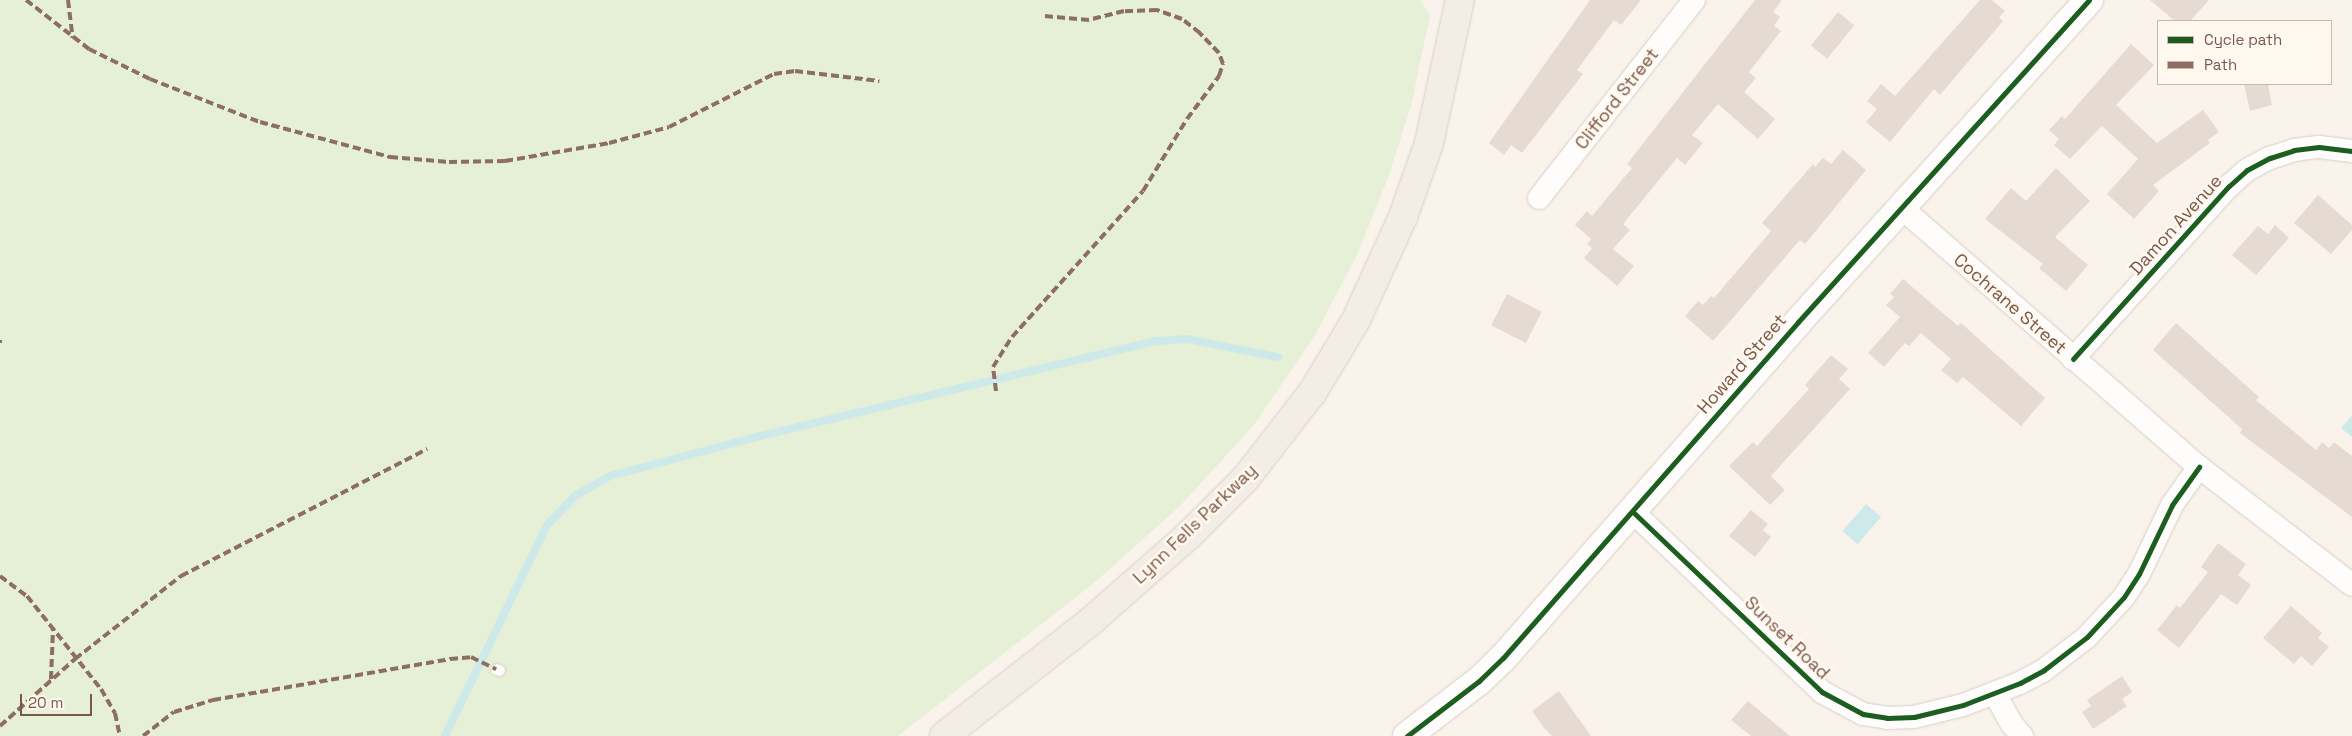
<!DOCTYPE html>
<html>
<head>
<meta charset="utf-8">
<style>
  body { margin:0 }
  #map { position:relative; width:2352px; height:736px; overflow:hidden; background:#f9f3ec; font-family:"Space Grotesk",sans-serif }
  div>[style] { position:absolute }
  .green>* { inset:0; background:#e6f0d6 }
  .water>* { inset:0; background:#cde9ea; transform-origin:0 0 }
  .stream>* { height:8px; margin:-4px; padding:0 4px; transform-origin:4px; border-radius:4px; background:#cde9ea }
  .building>* { inset:0; background:#e6dbd3; transform-origin:0 0 }
  .roads { filter:drop-shadow(0 0 1px #d8cec8) drop-shadow(0 0 1px #d8cec8) }
  .service>* { height:11px; margin:-5.5px; padding:0 5.5px; transform-origin:5.5px; border-radius:5.5px; background:#fefdfc }
  .minor>* { height:22px; margin:-11px; padding:0 11px; transform-origin:11px; border-radius:11px; background:#fefdfc }
  .tertiary>* { height:28px; margin:-14px; padding:0 14px; transform-origin:14px; border-radius:14px; background:#fefdfc }
  .primary>* { height:28px; margin:-14px; padding:0 14px; transform-origin:14px; border-radius:14px; background:#f3ede6 }
  .quiet>* { height:4px; margin-top:-2px; transform-origin:0; background:repeating-linear-gradient(90deg,#8d6e63 0 8px,transparent 0 12px) }
  .cycleway>* { height:5px; margin:-2.5px; padding:0 2.5px; transform-origin:2.5px; border-radius:2.5px; background:#1b5e20 }
  span { translate:-50% -50%; white-space:nowrap; text-align:center; line-height:1.15; -webkit-text-stroke:5px #fff8ef; paint-order:stroke }
  .street-label { font-size:18px; color:#7a5849 }
  .legend { position:absolute; left:2157px; top:20px; width:175px; height:65px; box-sizing:border-box; background:#fff8ef; border:1px solid #cab8ad; margin:0; padding:6px 9px; list-style:none; font-size:15px; color:#7a5849 }
  .legend li { display:flex; align-items:center; gap:10px; height:25px }
  .legend b { width:25px; border:1px solid #cab8ad }
  .scale { position:absolute; left:20px; top:694px; width:72px; height:22px; box-sizing:border-box; border:2px solid #7a5849; border-top:0; padding-left:6px; font-size:15px; line-height:18px; white-space:nowrap; color:#7a5849; -webkit-text-stroke:4px #fff8ef; paint-order:stroke }
</style>
</head>
<body>
<div id="map">
  <div class="green">
    <div style="clip-path:polygon(0 0,1420px 0,1430px 16px,1411px 106px,1388px 178px,1357px 255px,1315px 335px,1254px 425px,1179px 507px,1094px 583px,898px 736px,0 736px)"></div>
  </div>
  <div class="water">
    <div style="clip-path:polygon(2352px 415px,2352px 437px,2341px 428px)"></div>
    <div style="left:1866px;top:504px;width:20px;height:36px;rotate:41deg"></div>
  </div>
  <div class="stream">
    <div style="left:445px;top:736px;width:234px;rotate:-64.2deg"></div>
    <div style="left:547px;top:525px;width:42px;rotate:-46deg"></div>
    <div style="left:576px;top:495px;width:39px;rotate:-29deg"></div>
    <div style="left:610px;top:476px;width:155px;rotate:-14.9deg"></div>
    <div style="left:760px;top:436px;width:408px;rotate:-13.5deg"></div>
    <div style="left:1157px;top:341px;width:30px;rotate:-4deg"></div>
    <div style="left:1187px;top:339px;width:93px;rotate:11.2deg"></div>
  </div>
  <div class="building">
    <div style="clip-path:polygon(1590px 0,1641px 0,1621px 25px,1614px 20px,1577px 70px,1583px 74px,1522px 153px,1511px 145px,1504px 155px,1489px 143px)"></div>
    <div style="clip-path:polygon(1755px 0,1782px 0,1773px 12px,1780px 17px,1774px 26px,1781px 31px,1749px 72px,1756px 78px,1744px 92px,1775px 119px,1758px 139px,1718px 104px,1692px 135px,1703px 143px,1685px 165px,1677px 158px,1623px 224px,1630px 230px,1613px 249px,1634px 266px,1617px 286px,1584px 258px,1592px 248px,1587px 244px,1591px 239px,1575px 225px,1587px 211px,1592px 216px,1632px 168px,1627px 164px)"></div>
    <div style="clip-path:polygon(1980px 0,1992px 0,2005px 11px,1999px 17px,2003px 21px,1940px 95px,1934px 89px,1890px 142px,1866px 122px,1877px 109px,1867px 101px,1881px 84px,1895px 96px)"></div>
    <div style="clip-path:polygon(2150px 0,2209px 0,2190px 21px,2175px 21px)"></div>
    <div style="left:1838px;top:12px;width:21px;height:43px;rotate:39deg"></div>
    <div style="clip-path:polygon(2131px 44px,2154px 65px,2116px 105px,2157px 143px,2203px 110px,2219px 132px,2208px 140px,2210px 143px,2153px 185px,2159px 191px,2134px 219px,2107px 194px,2138px 159px,2102px 126px,2070px 159px,2054px 145px,2059px 139px,2049px 130px,2062px 116px,2065px 119px)"></div>
    <div style="clip-path:polygon(2244px 84px,2268px 84px,2272px 105px,2250px 111px)"></div>
    <div style="clip-path:polygon(1843px 150px,1866px 170px,1805px 244px,1800px 240px,1713px 341px,1685px 316px,1698px 301px,1703px 305px,1711px 296px,1714px 298px,1771px 231px,1762px 223px,1813px 164px,1815px 167px,1823px 158px,1831px 164px)"></div>
    <div style="clip-path:polygon(2056px 168px,2090px 201px,2055px 237px,2088px 265px,2066px 291px,2039px 268px,2043px 264px,1985px 219px,2011px 188px,2026px 201px)"></div>
    <div style="clip-path:polygon(2318px 195px,2352px 225px,2352px 230px,2331px 254px,2294px 223px)"></div>
    <div style="clip-path:polygon(2275px 225px,2289px 238px,2256px 275px,2232px 255px,2258px 226px,2268px 234px)"></div>
    <div style="clip-path:polygon(1903px 279px,1958px 326px,1961px 323px,2045px 398px,2021px 426px,1963px 377px,1957px 383px,1941px 370px,1951px 359px,1921px 333px,1909px 346px,1905px 343px,1884px 367px,1868px 353px,1900px 317px,1886px 305px,1894px 297px,1890px 294px)"></div>
    <div style="left:1507px;top:294px;width:39px;height:35px;rotate:27deg"></div>
    <div style="clip-path:polygon(2176px 323px,2259px 397px,2256px 400px,2316px 450px,2322px 442px,2329px 448px,2334px 442px,2352px 456px,2352px 517px,2240px 433px,2242px 429px,2153px 350px)"></div>
    <div style="clip-path:polygon(1831px 355px,1848px 369px,1839px 379px,1850px 389px,1771px 476px,1785px 490px,1770px 505px,1729px 466px,1753px 442px,1757px 446px,1809px 389px,1805px 385px)"></div>
    <div style="clip-path:polygon(1751px 510px,1768px 524px,1763px 530px,1771px 537px,1755px 557px,1729px 536px)"></div>
    <div style="clip-path:polygon(2218px 543px,2246px 564px,2238px 575px,2251px 585px,2237px 605px,2221px 594px,2179px 648px,2157px 630px,2177px 605px,2180px 608px,2208px 572px,2201px 567px)"></div>
    <div style="clip-path:polygon(2291px 606px,2322px 633px,2318px 638px,2329px 647px,2312px 666px,2301px 656px,2294px 664px,2263px 638px)"></div>
    <div style="clip-path:polygon(2122px 676px,2132px 692px,2122px 699px,2127px 706px,2093px 729px,2082px 712px,2091px 706px,2087px 700px)"></div>
    <div style="clip-path:polygon(1559px 691px,1591px 736px,1552px 736px,1544px 728px,1532px 711px)"></div>
    <div style="clip-path:polygon(1748px 701px,1790px 736px,1751px 736px,1731px 720px)"></div>
  </div>
  <div class="roads">
    <div class="service">
      <div style="left:496px;top:669px;width:3px;rotate:18deg"></div>
    </div>
    <div class="minor">
      <div style="left:1539px;top:198px;width:251px;rotate:-51.9deg"></div>
      <div style="left:1903px;top:209px;width:393px;rotate:41.1deg"></div>
      <div style="left:2199px;top:467px;width:193px;rotate:37.6deg"></div>
      <div style="left:2073px;top:359px;width:232px;rotate:-48deg"></div>
      <div style="left:2228px;top:187px;width:25px;rotate:-42deg"></div>
      <div style="left:2247px;top:170px;width:26px;rotate:-28deg"></div>
      <div style="left:2270px;top:158px;width:25px;rotate:-18deg"></div>
      <div style="left:2294px;top:150px;width:25px;rotate:-7deg"></div>
      <div style="left:2319px;top:147px;width:33px;rotate:7deg"></div>
      <div style="left:1633px;top:512px;width:261px;rotate:43.6deg"></div>
      <div style="left:1822px;top:692px;width:47px;rotate:28.2deg"></div>
      <div style="left:1863px;top:714px;width:24px;rotate:9deg"></div>
      <div style="left:1887px;top:718px;width:27px;rotate:-2deg"></div>
      <div style="left:1914px;top:717px;width:50px;rotate:-13.8deg"></div>
      <div style="left:1963px;top:705px;width:61px;rotate:-21.1deg"></div>
      <div style="left:2020px;top:683px;width:27px;rotate:-28deg"></div>
      <div style="left:2044px;top:670px;width:54px;rotate:-37.5deg"></div>
      <div style="left:2087px;top:637px;width:54px;rotate:-47.2deg"></div>
      <div style="left:2124px;top:597px;width:27px;rotate:-57deg"></div>
      <div style="left:2139px;top:574px;width:76px;rotate:-64.4deg"></div>
      <div style="left:2172px;top:505px;width:47px;rotate:-54.6deg"></div>
      <div style="left:1995px;top:694px;width:33px;rotate:61deg"></div>
      <div style="left:2011px;top:723px;width:17px;rotate:50deg"></div>
    </div>
    <div class="tertiary">
      <div style="left:1407px;top:736px;width:91px;rotate:-37.4deg"></div>
      <div style="left:1479px;top:681px;width:33px;rotate:-44deg"></div>
      <div style="left:1503px;top:658px;width:447px;rotate:-48.7deg"></div>
      <div style="left:1798px;top:322px;width:434px;rotate:-47.9deg"></div>
    </div>
    <div class="primary">
      <div style="left:944px;top:736px;width:187px;rotate:-38deg"></div>
      <div style="left:1091px;top:621px;width:130px;rotate:-41.3deg"></div>
      <div style="left:1189px;top:535px;width:79px;rotate:-45deg"></div>
      <div style="left:1245px;top:479px;width:109px;rotate:-52.1deg"></div>
      <div style="left:1312px;top:393px;width:85px;rotate:-58.9deg"></div>
      <div style="left:1356px;top:320px;width:113px;rotate:-65.5deg"></div>
      <div style="left:1403px;top:217px;width:78px;rotate:-70.6deg"></div>
      <div style="left:1429px;top:143px;width:146px;rotate:-77.8deg"></div>
    </div>
  </div>
  <div class="quiet">
    <div style="left:26px;top:0;width:80px;rotate:37.9deg"></div>
    <div style="left:89px;top:49px;width:68px;rotate:26.2deg"></div>
    <div style="left:150px;top:79px;width:118px;rotate:21.4deg"></div>
    <div style="left:260px;top:122px;width:135px;rotate:15.1deg"></div>
    <div style="left:390px;top:157px;width:59px;rotate:4.8deg"></div>
    <div style="left:449px;top:162px;width:56px;rotate:-1deg"></div>
    <div style="left:505px;top:161px;width:106px;rotate:-9.8deg"></div>
    <div style="left:609px;top:143px;width:62px;rotate:-14.9deg"></div>
    <div style="left:669px;top:127px;width:118px;rotate:-26.8deg"></div>
    <div style="left:774px;top:74px;width:21px;rotate:-8deg"></div>
    <div style="left:795px;top:71px;width:85px;rotate:6.8deg"></div>
    <div style="left:68px;top:0;width:38px;rotate:83deg"></div>
    <div style="left:0;top:340px;width:3px;rotate:90deg"></div>
    <div style="left:996px;top:391px;width:24px;rotate:-97deg"></div>
    <div style="left:993px;top:367px;width:36px;rotate:-58deg"></div>
    <div style="left:1012px;top:337px;width:196px;rotate:-48.1deg"></div>
    <div style="left:1143px;top:191px;width:84px;rotate:-58.6deg"></div>
    <div style="left:1187px;top:119px;width:54px;rotate:-53.3deg"></div>
    <div style="left:1219px;top:76px;width:13px;rotate:-72deg"></div>
    <div style="left:1223px;top:64px;width:12px;rotate:-110deg"></div>
    <div style="left:1219px;top:53px;width:28px;rotate:-134deg"></div>
    <div style="left:1200px;top:33px;width:23px;rotate:-142deg"></div>
    <div style="left:1182px;top:19px;width:27px;rotate:-160deg"></div>
    <div style="left:1157px;top:10px;width:33px;rotate:178deg"></div>
    <div style="left:1124px;top:11px;width:36px;rotate:166deg"></div>
    <div style="left:1089px;top:20px;width:45px;rotate:-174.9deg"></div>
    <div style="left:0;top:576px;width:34px;rotate:37deg"></div>
    <div style="left:27px;top:596px;width:119px;rotate:51.5deg"></div>
    <div style="left:101px;top:689px;width:28px;rotate:60deg"></div>
    <div style="left:115px;top:713px;width:24px;rotate:78deg"></div>
    <div style="left:51px;top:679px;width:50px;rotate:-87.7deg"></div>
    <div style="left:0;top:726px;width:101px;rotate:-41.8deg"></div>
    <div style="left:75px;top:659px;width:135px;rotate:-38.1deg"></div>
    <div style="left:181px;top:576px;width:277px;rotate:-27.3deg"></div>
    <div style="left:143px;top:736px;width:39px;rotate:-38deg"></div>
    <div style="left:174px;top:712px;width:41px;rotate:-17.1deg"></div>
    <div style="left:213px;top:700px;width:241px;rotate:-9.8deg"></div>
    <div style="left:450px;top:659px;width:21px;rotate:-5deg"></div>
    <div style="left:471px;top:657px;width:28px;rotate:26deg"></div>
  </div>
  <div class="cycleway">
    <div style="left:2073px;top:359px;width:232px;rotate:-48deg"></div>
    <div style="left:2228px;top:187px;width:25px;rotate:-42deg"></div>
    <div style="left:2247px;top:170px;width:26px;rotate:-28deg"></div>
    <div style="left:2270px;top:158px;width:25px;rotate:-18deg"></div>
    <div style="left:2294px;top:150px;width:25px;rotate:-7deg"></div>
    <div style="left:2319px;top:147px;width:33px;rotate:7deg"></div>
    <div style="left:1633px;top:512px;width:261px;rotate:43.6deg"></div>
    <div style="left:1822px;top:692px;width:47px;rotate:28.2deg"></div>
    <div style="left:1863px;top:714px;width:24px;rotate:9deg"></div>
    <div style="left:1887px;top:718px;width:27px;rotate:-2deg"></div>
    <div style="left:1914px;top:717px;width:50px;rotate:-13.8deg"></div>
    <div style="left:1963px;top:705px;width:61px;rotate:-21.1deg"></div>
    <div style="left:2020px;top:683px;width:27px;rotate:-28deg"></div>
    <div style="left:2044px;top:670px;width:54px;rotate:-37.5deg"></div>
    <div style="left:2087px;top:637px;width:54px;rotate:-47.2deg"></div>
    <div style="left:2124px;top:597px;width:27px;rotate:-57deg"></div>
    <div style="left:2139px;top:574px;width:76px;rotate:-64.4deg"></div>
    <div style="left:2172px;top:505px;width:47px;rotate:-54.6deg"></div>
    <div style="left:1407px;top:736px;width:91px;rotate:-37.4deg"></div>
    <div style="left:1479px;top:681px;width:33px;rotate:-44deg"></div>
    <div style="left:1503px;top:658px;width:447px;rotate:-48.7deg"></div>
    <div style="left:1798px;top:322px;width:434px;rotate:-47.9deg"></div>
  </div>
  <div class="street-label">
    <span style="left:1617px;top:99px;rotate:-52deg">Clifford Street</span>
    <span style="left:2176px;top:225px;rotate:-48deg">Damon Avenue</span>
    <span style="left:2010px;top:304px;rotate:41deg">Cochrane Street</span>
    <span style="left:1742px;top:364px;rotate:-49deg">Howard Street</span>
    <span style="left:1195px;top:524px;rotate:-44deg">Lynn Fells Parkway</span>
    <span style="left:1787px;top:638px;rotate:44deg">Sunset Road</span>
  </div>
  <ul class="legend">
  <li><b style="height:6px;background:#1b5e20"></b>Cycle path</li>
  <li><b style="height:6px;background:#8d6e63"></b>Path</li>
  </ul>
  <div class="scale">20 m</div>
</div>
</body>
</html>
